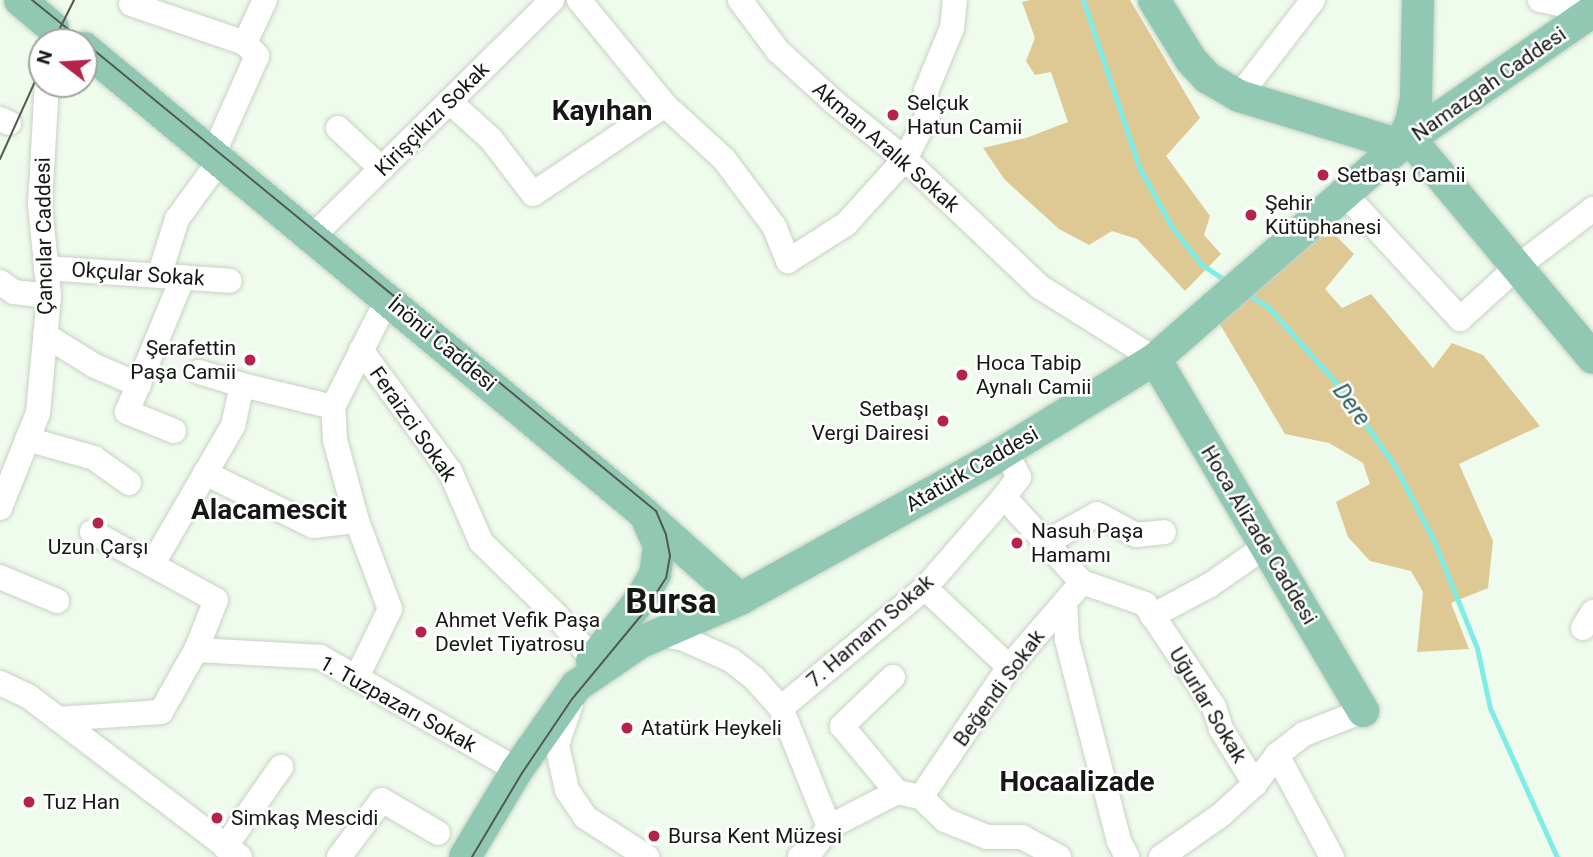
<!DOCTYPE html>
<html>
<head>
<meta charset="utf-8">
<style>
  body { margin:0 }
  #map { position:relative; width:1593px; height:857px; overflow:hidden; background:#effbec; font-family:Roboto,sans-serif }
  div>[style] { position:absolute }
  .green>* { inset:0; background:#dec994 }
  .stream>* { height:5px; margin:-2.5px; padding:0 2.5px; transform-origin:2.5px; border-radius:2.5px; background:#80ece6 }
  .roads { filter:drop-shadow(0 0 2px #c6d2c3) drop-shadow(0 0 2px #c6d2c3) }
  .minor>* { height:24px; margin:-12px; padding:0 12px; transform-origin:12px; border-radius:12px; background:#fff }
  .major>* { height:32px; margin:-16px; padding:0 16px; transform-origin:16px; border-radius:16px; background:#91c8b3 }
  .tram>* { height:2px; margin:-1px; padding:0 1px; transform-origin:1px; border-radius:1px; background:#525951 }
  .dots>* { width:19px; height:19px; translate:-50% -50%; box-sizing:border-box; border:4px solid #fff; border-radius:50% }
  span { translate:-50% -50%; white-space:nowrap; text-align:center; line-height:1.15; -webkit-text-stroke:5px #fff; paint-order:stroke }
  .street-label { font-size:21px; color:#141913 }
  .poi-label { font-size:21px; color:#141913 }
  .left { translate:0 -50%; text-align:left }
  .right { translate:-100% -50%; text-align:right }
  .water-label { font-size:23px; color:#2e5e5c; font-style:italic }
  .district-label { font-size:28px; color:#141913; font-weight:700 }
  .town-label { font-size:35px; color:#141913; font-weight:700 }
  .north { position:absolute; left:28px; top:28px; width:70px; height:70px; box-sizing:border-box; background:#fff; border:2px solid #a1a3a1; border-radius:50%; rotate:287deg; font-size:19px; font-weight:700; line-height:28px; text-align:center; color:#141913 }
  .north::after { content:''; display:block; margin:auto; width:24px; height:32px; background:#b5234a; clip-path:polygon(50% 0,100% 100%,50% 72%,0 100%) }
</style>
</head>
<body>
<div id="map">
  <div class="green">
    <div style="clip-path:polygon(1030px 0,1130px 0,1200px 118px,1166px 156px,1210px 216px,1204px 235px,1221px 254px,1185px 291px,1137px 239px,1112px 231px,1089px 245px,1059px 229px,1005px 180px,983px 148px,1026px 138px,1068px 122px,1051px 72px,1035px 75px,1026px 61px,1035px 38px,1022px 2px)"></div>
    <div style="clip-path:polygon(1325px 225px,1354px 254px,1325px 289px,1342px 308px,1371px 294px,1433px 368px,1452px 343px,1483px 355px,1540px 426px,1459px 464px,1493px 541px,1488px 588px,1451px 603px,1469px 649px,1417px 652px,1423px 592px,1411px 571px,1370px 561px,1348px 537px,1336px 502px,1370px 484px,1363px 463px,1329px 443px,1285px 434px,1218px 321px)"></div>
  </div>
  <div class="stream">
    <div style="left:1083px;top:0;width:178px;rotate:71.4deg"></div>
    <div style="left:1140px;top:169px;width:66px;rotate:61.1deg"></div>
    <div style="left:1172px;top:227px;width:47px;rotate:51.9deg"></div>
    <div style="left:1201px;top:264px;width:32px;rotate:34deg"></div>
    <div style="left:1246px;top:293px;width:27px;rotate:33deg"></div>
    <div style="left:1269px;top:308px;width:103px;rotate:48.1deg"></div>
    <div style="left:1338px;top:385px;width:99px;rotate:54.9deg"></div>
    <div style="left:1395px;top:466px;width:85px;rotate:62.5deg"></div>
    <div style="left:1434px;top:541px;width:115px;rotate:68.1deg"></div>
    <div style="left:1477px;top:648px;width:61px;rotate:77.8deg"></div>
    <div style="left:1490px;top:708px;width:163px;rotate:65.8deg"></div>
  </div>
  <div class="roads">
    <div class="minor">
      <div style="left:579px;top:0;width:136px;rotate:50.7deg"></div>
      <div style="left:665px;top:105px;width:80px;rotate:42.5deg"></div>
      <div style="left:724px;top:159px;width:84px;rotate:53.3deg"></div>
      <div style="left:774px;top:226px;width:38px;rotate:68deg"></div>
      <div style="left:788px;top:261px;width:69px;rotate:-32.5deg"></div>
      <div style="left:846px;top:224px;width:88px;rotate:-47.8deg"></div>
      <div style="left:905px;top:159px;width:47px;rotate:-62.4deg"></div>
      <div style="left:927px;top:117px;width:26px;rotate:-92deg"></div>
      <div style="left:926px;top:91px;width:68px;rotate:-67.6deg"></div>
      <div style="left:952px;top:28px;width:28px;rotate:-84deg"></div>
      <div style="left:740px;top:0;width:64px;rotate:53.3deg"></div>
      <div style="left:778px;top:51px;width:77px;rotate:42.4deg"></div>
      <div style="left:835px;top:103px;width:90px;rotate:38.7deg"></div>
      <div style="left:905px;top:159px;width:186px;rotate:43.5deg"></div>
      <div style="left:1040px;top:287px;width:136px;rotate:32.1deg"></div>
      <div style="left:1540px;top:0;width:54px;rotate:11.7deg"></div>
      <div style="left:131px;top:4px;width:120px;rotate:18.9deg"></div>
      <div style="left:245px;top:43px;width:18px;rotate:47deg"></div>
      <div style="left:257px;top:56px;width:108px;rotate:114deg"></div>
      <div style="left:245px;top:43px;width:47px;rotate:-65.1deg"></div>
      <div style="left:1239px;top:96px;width:121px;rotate:-52.4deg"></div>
      <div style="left:450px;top:102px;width:55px;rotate:42.1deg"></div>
      <div style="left:491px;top:139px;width:69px;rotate:52.6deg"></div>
      <div style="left:533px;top:194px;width:159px;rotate:-34deg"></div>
      <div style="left:0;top:119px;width:10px;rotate:24deg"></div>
      <div style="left:338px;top:128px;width:60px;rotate:43deg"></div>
      <div style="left:1343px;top:192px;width:173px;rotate:47.3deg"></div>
      <div style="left:1460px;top:319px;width:77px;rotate:-42.4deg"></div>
      <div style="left:1517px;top:267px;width:96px;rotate:-37.3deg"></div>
      <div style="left:312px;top:237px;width:337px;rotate:-44.6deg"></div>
      <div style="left:46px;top:268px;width:184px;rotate:4deg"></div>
      <div style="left:159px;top:276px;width:60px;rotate:-72.5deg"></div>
      <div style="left:177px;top:219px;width:73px;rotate:-53.9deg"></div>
      <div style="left:0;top:282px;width:17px;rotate:36deg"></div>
      <div style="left:14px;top:292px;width:35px;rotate:7deg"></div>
      <div style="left:45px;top:335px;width:59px;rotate:31.8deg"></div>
      <div style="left:95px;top:366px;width:48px;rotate:23.4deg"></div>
      <div style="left:361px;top:350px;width:150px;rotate:53.7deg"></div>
      <div style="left:450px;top:471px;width:77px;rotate:66.4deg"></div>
      <div style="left:481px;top:542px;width:106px;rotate:44.2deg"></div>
      <div style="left:557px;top:616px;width:57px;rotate:50.7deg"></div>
      <div style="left:199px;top:372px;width:45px;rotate:16.8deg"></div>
      <div style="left:174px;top:431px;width:51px;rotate:-158deg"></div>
      <div style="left:127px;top:412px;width:146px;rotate:-67.5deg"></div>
      <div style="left:27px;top:439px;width:70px;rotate:15.8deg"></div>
      <div style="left:94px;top:458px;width:43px;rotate:35.5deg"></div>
      <div style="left:205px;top:473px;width:120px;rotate:26.1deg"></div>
      <div style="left:313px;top:526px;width:44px;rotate:-6.5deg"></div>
      <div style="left:1004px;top:497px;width:115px;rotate:47.5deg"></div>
      <div style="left:1082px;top:582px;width:67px;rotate:19.2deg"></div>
      <div style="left:1145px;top:604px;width:124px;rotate:56.2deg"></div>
      <div style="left:1214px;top:707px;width:23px;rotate:72deg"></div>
      <div style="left:1221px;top:729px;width:65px;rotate:58.3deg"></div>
      <div style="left:0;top:508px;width:102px;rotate:-68.2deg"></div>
      <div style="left:38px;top:413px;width:118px;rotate:-84.6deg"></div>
      <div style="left:49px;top:296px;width:92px;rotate:-95.6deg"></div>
      <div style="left:40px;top:204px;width:120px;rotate:-86.7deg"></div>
      <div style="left:92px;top:532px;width:141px;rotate:28.7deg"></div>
      <div style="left:216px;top:600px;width:54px;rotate:111.8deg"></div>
      <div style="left:1047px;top:542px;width:57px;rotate:-29.2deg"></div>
      <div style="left:1097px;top:514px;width:44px;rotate:28.3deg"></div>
      <div style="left:1136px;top:535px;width:28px;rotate:-6deg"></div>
      <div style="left:152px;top:565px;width:161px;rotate:-59.8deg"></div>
      <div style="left:233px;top:426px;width:42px;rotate:-77.6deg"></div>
      <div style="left:242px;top:385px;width:94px;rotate:13.6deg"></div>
      <div style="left:0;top:577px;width:62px;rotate:22.8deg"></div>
      <div style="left:925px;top:588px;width:115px;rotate:43.2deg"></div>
      <div style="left:1065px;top:602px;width:38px;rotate:87deg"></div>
      <div style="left:1067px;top:640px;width:208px;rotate:75.5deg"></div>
      <div style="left:1119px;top:841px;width:18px;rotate:63deg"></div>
      <div style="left:1152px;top:616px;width:66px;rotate:-28.1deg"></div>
      <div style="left:1210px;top:585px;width:68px;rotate:-34.9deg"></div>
      <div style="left:1583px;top:628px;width:19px;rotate:-58deg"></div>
      <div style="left:657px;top:634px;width:27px;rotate:10deg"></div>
      <div style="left:684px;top:639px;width:51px;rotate:24.1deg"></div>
      <div style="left:731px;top:660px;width:29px;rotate:38deg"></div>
      <div style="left:754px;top:678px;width:40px;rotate:48deg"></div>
      <div style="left:781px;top:708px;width:128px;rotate:68deg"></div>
      <div style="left:829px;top:827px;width:29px;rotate:126deg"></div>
      <div style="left:812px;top:850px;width:14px;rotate:150deg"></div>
      <div style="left:357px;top:677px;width:76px;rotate:-64.1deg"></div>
      <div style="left:390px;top:609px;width:94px;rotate:-110.6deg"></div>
      <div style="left:357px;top:521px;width:84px;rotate:-105.2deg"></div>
      <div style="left:335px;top:440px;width:33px;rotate:-93deg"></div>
      <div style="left:333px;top:407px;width:122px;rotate:-63.2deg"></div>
      <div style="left:893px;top:677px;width:71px;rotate:136.1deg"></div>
      <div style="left:842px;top:726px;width:86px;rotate:50.2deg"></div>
      <div style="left:0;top:683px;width:31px;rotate:25deg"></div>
      <div style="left:28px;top:696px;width:266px;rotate:37.2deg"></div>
      <div style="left:571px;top:704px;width:43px;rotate:108.9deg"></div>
      <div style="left:557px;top:745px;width:46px;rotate:77.5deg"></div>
      <div style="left:567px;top:790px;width:32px;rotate:56deg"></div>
      <div style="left:585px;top:817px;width:74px;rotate:32.8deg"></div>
      <div style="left:781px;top:708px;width:187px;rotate:-39.8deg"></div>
      <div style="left:925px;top:588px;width:121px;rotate:-49deg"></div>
      <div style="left:1004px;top:497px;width:25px;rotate:-53deg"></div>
      <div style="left:1019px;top:477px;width:30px;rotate:-118deg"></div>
      <div style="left:58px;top:719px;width:103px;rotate:-3.9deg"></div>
      <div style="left:161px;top:712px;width:71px;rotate:-60.6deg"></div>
      <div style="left:196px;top:650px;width:124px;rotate:3.2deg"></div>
      <div style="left:320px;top:657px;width:227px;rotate:29.8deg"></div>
      <div style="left:1277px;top:755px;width:116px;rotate:61.7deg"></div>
      <div style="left:921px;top:797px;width:157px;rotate:-55.9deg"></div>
      <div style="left:1009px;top:667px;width:112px;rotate:-49.3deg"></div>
      <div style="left:829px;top:827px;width:76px;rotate:-27.2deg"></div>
      <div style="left:897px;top:792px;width:25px;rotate:12deg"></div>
      <div style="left:921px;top:797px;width:33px;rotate:44deg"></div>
      <div style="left:945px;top:820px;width:45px;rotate:22deg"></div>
      <div style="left:987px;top:837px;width:35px"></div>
      <div style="left:1022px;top:837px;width:42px;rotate:28.4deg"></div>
      <div style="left:225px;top:847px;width:98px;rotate:-55deg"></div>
      <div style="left:339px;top:857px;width:71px;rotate:-53deg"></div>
      <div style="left:382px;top:800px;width:65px;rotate:30.5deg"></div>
      <div style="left:1161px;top:857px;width:73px;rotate:-35deg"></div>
      <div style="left:1221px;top:815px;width:46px;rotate:-42.4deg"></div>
      <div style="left:1255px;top:784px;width:36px;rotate:-53deg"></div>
      <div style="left:1277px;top:755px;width:34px;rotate:-38deg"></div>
      <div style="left:1304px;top:734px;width:63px;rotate:-21.3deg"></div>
    </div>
    <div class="major">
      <div style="left:20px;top:0;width:43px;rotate:40.3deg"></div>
      <div style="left:1154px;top:0;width:70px;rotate:58.3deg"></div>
      <div style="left:1191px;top:60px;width:25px;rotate:47deg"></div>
      <div style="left:1208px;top:78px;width:36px;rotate:30deg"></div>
      <div style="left:1239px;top:96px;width:168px;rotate:16.9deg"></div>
      <div style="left:84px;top:48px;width:729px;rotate:39.72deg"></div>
      <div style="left:645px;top:514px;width:35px;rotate:66deg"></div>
      <div style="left:659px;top:546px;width:28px;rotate:98deg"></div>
      <div style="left:655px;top:574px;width:29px;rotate:119deg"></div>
      <div style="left:641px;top:599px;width:79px;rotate:128.3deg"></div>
      <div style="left:1410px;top:139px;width:285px;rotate:50.1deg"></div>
      <div style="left:1400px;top:145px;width:25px;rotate:-64deg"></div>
      <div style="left:1411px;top:122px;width:24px;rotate:-78deg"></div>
      <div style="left:1416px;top:99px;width:99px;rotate:-88.8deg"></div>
      <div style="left:1155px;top:359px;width:409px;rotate:59.4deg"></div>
      <div style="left:650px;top:519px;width:120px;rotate:41.6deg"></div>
      <div style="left:465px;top:857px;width:101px;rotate:-59.1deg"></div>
      <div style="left:517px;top:770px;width:103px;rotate:-54.9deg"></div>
      <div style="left:576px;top:686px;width:76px;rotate:-34.3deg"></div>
      <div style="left:639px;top:643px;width:110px;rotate:-23.5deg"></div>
      <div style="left:740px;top:599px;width:291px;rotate:-29deg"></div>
      <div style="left:994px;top:458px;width:189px;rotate:-31.6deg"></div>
      <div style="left:1155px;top:359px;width:325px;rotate:-41.1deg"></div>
      <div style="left:1400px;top:145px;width:235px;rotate:-34.8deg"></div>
    </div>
  </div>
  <div class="tram">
    <div style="left:32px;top:0;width:67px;rotate:38.9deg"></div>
    <div style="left:53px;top:42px;width:47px;rotate:-63.4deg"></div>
    <div style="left:84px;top:42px;width:740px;rotate:39.35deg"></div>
    <div style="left:656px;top:511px;width:26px;rotate:67deg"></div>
    <div style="left:666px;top:535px;width:21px;rotate:79deg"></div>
    <div style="left:670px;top:556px;width:22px;rotate:100deg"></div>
    <div style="left:666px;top:578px;width:40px;rotate:122.9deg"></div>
    <div style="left:644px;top:612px;width:113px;rotate:129.6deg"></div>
    <div style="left:572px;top:699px;width:89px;rotate:124deg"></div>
    <div style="left:522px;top:773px;width:98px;rotate:120.8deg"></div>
    <div style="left:0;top:159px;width:102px;rotate:-65.7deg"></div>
  </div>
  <div class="dots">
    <div style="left:893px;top:115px;background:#b5234a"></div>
    <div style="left:1323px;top:175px;background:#b5234a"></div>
    <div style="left:1251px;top:215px;background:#b5234a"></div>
    <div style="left:250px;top:360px;background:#b5234a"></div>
    <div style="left:962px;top:375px;background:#b5234a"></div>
    <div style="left:943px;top:421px;background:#b5234a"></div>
    <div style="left:98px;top:523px;background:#b5234a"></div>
    <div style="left:1017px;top:543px;background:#b5234a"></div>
    <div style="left:421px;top:632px;background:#b5234a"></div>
    <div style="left:627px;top:728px;background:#b5234a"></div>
    <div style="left:29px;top:802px;background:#b5234a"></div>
    <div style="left:217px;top:818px;background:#b5234a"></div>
    <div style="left:654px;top:836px;background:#b5234a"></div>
  </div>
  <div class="street-label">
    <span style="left:1489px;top:84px;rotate:-35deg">Namazgah Caddesi</span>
    <span style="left:432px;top:119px;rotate:-45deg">Kirişçikızı Sokak</span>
    <span style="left:886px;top:147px;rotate:41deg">Akman Aralık Sokak</span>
    <span style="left:44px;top:236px;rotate:-91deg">Çancılar Caddesi</span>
    <span style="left:138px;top:274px;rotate:4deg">Okçular Sokak</span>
    <span style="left:442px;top:344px;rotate:40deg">İnönü Caddesi</span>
    <span style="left:413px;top:424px;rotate:55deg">Feraizci Sokak</span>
    <span style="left:972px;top:469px;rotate:-30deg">Atatürk Caddesi</span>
    <span style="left:1259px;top:535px;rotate:59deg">Hoca Alizade Caddesi</span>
    <span style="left:870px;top:631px;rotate:-41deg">7. Hamam Sokak</span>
    <span style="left:999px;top:688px;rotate:-54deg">Beğendi Sokak</span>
    <span style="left:398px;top:704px;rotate:29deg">1. Tuzpazarı Sokak</span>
    <span style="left:1208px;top:705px;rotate:59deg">Uğurlar Sokak</span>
  </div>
  <div class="poi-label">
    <span class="left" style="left:907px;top:115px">Selçuk<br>Hatun Camii</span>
    <span class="left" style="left:1337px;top:175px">Setbaşı Camii</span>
    <span class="left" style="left:1265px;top:215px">Şehir<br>Kütüphanesi</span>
    <span class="right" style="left:236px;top:360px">Şerafettin<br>Paşa Camii</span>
    <span class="left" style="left:976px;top:375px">Hoca Tabip<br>Aynalı Camii</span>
    <span class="right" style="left:929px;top:421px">Setbaşı<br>Vergi Dairesi</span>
    <span class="left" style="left:1031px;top:543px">Nasuh Paşa<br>Hamamı</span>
    <span style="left:98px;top:547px">Uzun Çarşı</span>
    <span class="left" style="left:435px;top:632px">Ahmet Vefik Paşa<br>Devlet Tiyatrosu</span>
    <span class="left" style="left:641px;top:728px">Atatürk Heykeli</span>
    <span class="left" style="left:43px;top:802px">Tuz Han</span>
    <span class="left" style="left:231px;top:818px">Simkaş Mescidi</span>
    <span class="left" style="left:668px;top:836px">Bursa Kent Müzesi</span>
  </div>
  <div class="water-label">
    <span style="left:1351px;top:405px;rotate:54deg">Dere</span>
  </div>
  <div class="district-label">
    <span style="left:602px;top:111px">Kayıhan</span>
    <span style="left:269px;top:510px">Alacamescit</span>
    <span style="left:1077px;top:782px">Hocaalizade</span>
  </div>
  <div class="town-label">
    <span style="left:671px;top:602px">Bursa</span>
  </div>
  <div class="north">N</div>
</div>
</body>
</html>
